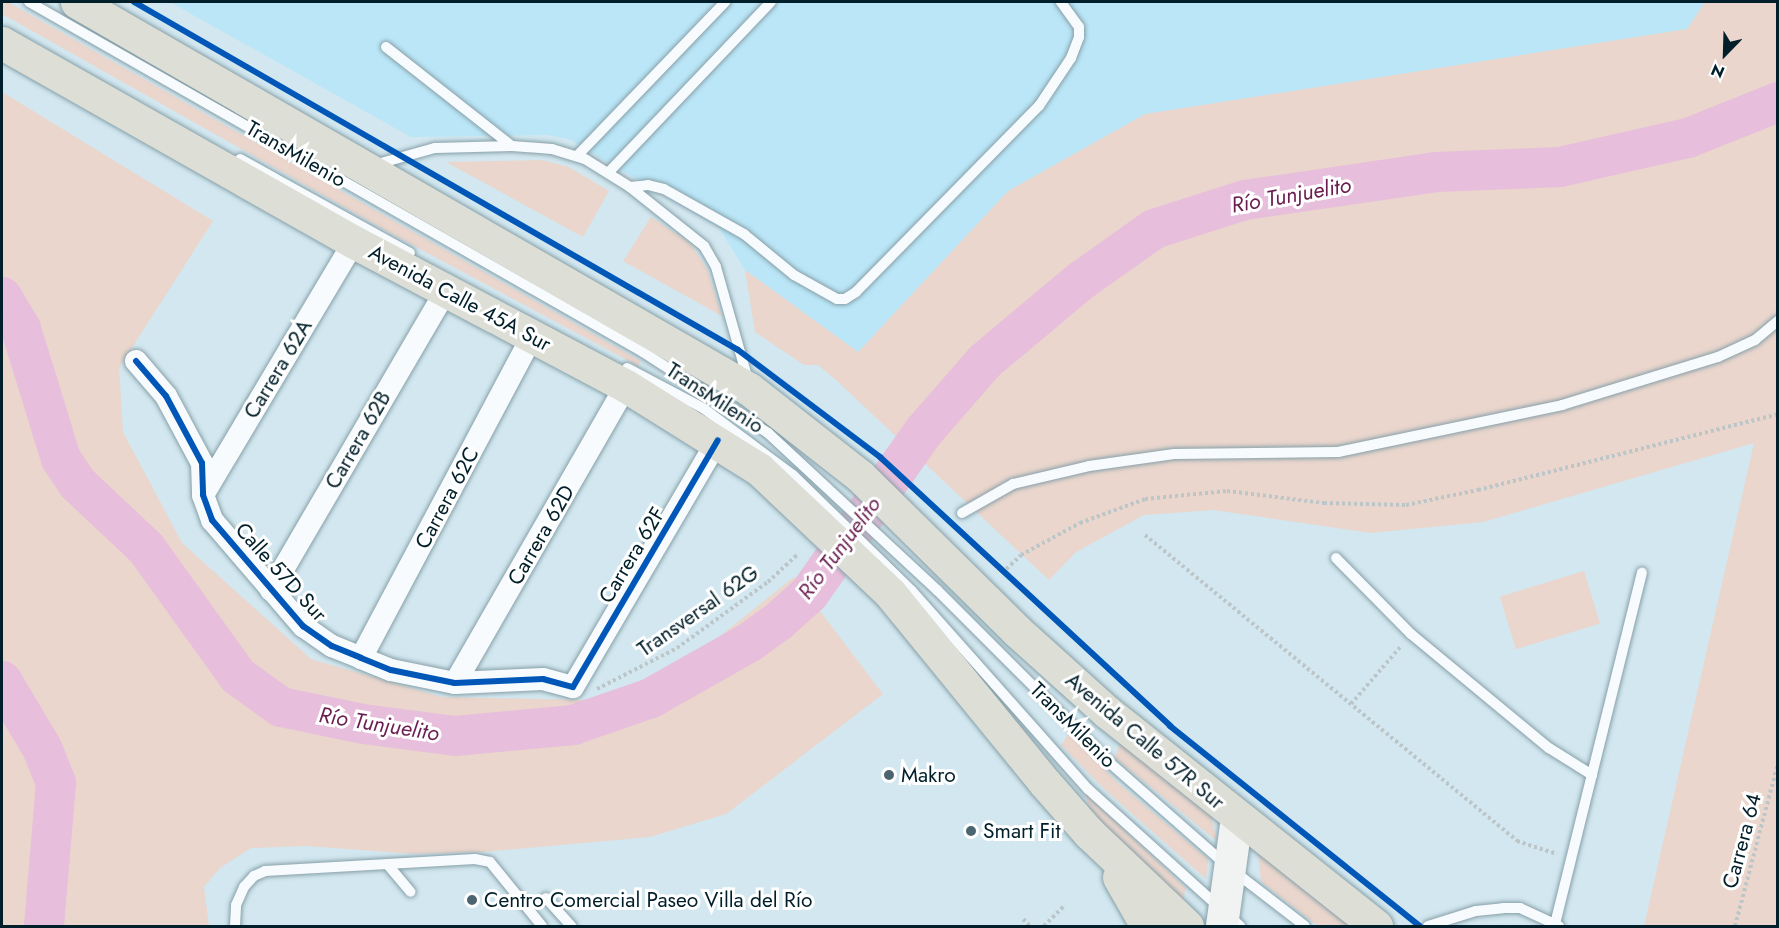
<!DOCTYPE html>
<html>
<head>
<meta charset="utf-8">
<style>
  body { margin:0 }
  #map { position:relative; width:1779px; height:928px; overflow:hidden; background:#d2e7ef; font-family:Jost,sans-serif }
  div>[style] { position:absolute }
  .built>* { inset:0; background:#bae6f7 }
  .green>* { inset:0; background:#ead6cd; transform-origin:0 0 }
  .river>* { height:40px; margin:-20px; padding:0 20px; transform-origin:20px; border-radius:20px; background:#e7bedb }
  .path>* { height:4px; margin-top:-2px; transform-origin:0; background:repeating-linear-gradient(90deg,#bcc6c9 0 3px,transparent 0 6px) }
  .roads { filter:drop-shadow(0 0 2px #87a0a9) drop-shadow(0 0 2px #87a0a9) }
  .lane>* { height:10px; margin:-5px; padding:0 5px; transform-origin:5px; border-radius:5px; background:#f8fbfd }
  .street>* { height:22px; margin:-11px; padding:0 11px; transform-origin:11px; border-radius:11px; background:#f8fbfd }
  .secondary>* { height:32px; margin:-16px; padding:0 16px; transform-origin:16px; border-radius:16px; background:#f0f3f2 }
  .highway>* { height:33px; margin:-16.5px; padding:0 16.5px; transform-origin:16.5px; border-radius:16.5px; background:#dddfd7 }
  .cycleway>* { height:6px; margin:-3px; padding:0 3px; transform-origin:3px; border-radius:3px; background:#0057b8 }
  .dots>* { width:16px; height:16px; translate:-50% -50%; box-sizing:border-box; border:3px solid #fff; border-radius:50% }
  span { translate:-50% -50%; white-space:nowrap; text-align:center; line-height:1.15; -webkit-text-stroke:6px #fff; paint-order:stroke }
  .street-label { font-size:21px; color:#001f2a }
  .poi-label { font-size:21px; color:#001f2a }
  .left { translate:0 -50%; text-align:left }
  .water-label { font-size:22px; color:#6a1e50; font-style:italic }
  .frame { position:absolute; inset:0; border:3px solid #001f2a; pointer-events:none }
  .north { position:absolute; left:1695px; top:24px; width:60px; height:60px; -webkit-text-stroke:4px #fff; paint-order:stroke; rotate:203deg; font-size:16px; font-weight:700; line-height:24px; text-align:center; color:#001f2a }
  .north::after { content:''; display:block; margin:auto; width:21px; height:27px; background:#001f2a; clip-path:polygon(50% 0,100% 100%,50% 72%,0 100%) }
</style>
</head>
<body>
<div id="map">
  <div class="built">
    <div style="clip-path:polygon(170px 2px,1705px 2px,1687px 29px,1008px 191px,858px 353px,745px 270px,719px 228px,569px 139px,547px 135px,411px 137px)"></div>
  </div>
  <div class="green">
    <div style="clip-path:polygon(2px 2px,8px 2px,641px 361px,638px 366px,390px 233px,2px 14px)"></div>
    <div style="clip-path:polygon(1705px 2px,1777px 2px,1777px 926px,1644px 926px,1754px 443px,1483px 522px,1371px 533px,1213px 510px,1144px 515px,1076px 552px,1049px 580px,836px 380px,818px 365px,804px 365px,755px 332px,745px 270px,858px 352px,1008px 191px,1145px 114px,1687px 29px)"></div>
    <div style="clip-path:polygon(2px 92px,213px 221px,119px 368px,123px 432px,182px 543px,311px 659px,442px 697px,588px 700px,648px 678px,715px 640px,794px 577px,883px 694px,726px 814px,650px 837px,483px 852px,415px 854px,306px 846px,251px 848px,220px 868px,204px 887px,209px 926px,2px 926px)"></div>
    <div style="clip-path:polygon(542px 160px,569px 167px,609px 191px,583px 237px,446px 162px)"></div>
    <div style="clip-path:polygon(651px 217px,690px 243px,707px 269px,722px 316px,623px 261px)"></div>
    <div style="left:1584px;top:571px;width:55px;height:88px;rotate:73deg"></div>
    <div style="clip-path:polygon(1069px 733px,1119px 784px,1208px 859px,1206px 879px,1104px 789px,1061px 745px)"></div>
    <div style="clip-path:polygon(1121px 739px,1211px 816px,1217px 841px,1115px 758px)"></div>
    <div style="clip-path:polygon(1085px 793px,1186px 888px,1183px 900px,1091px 814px)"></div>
    <div style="clip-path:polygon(1258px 852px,1351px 926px,1318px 926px,1261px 882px)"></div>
  </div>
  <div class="river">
    <div style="left:2px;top:297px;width:37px;rotate:59deg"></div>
    <div style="left:21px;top:329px;width:136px;rotate:72.9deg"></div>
    <div style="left:61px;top:459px;width:30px;rotate:56deg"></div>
    <div style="left:78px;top:484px;width:93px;rotate:43.3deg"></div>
    <div style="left:146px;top:548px;width:158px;rotate:54.3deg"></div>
    <div style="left:238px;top:676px;width:53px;rotate:35.8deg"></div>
    <div style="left:281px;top:707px;width:84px;rotate:11.7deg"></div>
    <div style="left:363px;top:724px;width:93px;rotate:7.4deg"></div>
    <div style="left:455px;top:736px;width:119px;rotate:-5.3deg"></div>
    <div style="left:573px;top:725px;width:83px;rotate:-19.1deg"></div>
    <div style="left:651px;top:698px;width:114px;rotate:-29.5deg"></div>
    <div style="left:750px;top:642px;width:36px;rotate:-36deg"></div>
    <div style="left:779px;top:621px;width:40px;rotate:-42deg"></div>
    <div style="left:809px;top:594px;width:199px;rotate:-54.8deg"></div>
    <div style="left:924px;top:431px;width:93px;rotate:-48.9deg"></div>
    <div style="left:985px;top:361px;width:126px;rotate:-39.9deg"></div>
    <div style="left:1082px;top:280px;width:88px;rotate:-35.3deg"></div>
    <div style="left:1154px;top:229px;width:96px;rotate:-17.7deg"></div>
    <div style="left:1245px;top:200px;width:193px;rotate:-8.3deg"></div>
    <div style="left:1436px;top:172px;width:124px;rotate:-2.3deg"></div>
    <div style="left:1560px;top:167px;width:131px;rotate:-12.8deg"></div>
    <div style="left:1688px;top:138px;width:97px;rotate:-21.8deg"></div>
    <div style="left:2px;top:681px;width:78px;rotate:59.2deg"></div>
    <div style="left:42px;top:748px;width:38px;rotate:68deg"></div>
    <div style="left:56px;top:783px;width:144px;rotate:94.8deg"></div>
  </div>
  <div class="path">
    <div style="left:1145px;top:535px;width:482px;rotate:39.4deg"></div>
    <div style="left:1517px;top:841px;width:42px;rotate:18deg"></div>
    <div style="left:1002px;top:573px;width:26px;rotate:-43deg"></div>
    <div style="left:1021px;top:555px;width:67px;rotate:-28.5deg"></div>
    <div style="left:1080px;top:523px;width:69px;rotate:-20.3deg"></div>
    <div style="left:1145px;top:499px;width:82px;rotate:-5.6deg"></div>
    <div style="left:1227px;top:491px;width:98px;rotate:7.1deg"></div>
    <div style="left:1324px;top:503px;width:82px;rotate:1.4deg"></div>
    <div style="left:1406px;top:505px;width:74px;rotate:-11.8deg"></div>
    <div style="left:1478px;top:490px;width:309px;rotate:-14.2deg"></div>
    <div style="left:597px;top:689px;width:90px;rotate:-27.1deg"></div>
    <div style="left:677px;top:648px;width:112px;rotate:-36deg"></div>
    <div style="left:768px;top:582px;width:42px;rotate:-43.1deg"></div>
    <div style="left:1351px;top:704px;width:77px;rotate:-49.2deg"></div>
    <div style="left:1023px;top:919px;width:10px;rotate:45deg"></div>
    <div style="left:1044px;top:926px;width:30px;rotate:-45deg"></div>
    <div style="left:1735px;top:926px;width:169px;rotate:-75.2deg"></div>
  </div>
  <div class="roads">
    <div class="lane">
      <div style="left:29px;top:2px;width:707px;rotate:29.68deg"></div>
      <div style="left:643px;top:352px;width:149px;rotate:32.9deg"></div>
      <div style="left:768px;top:433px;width:231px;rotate:42.9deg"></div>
      <div style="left:937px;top:590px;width:243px;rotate:45deg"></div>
      <div style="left:1109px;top:762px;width:162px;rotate:41.3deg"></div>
      <div style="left:1231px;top:869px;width:93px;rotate:37.6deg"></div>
      <div style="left:386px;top:47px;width:160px;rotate:38.2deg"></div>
      <div style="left:577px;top:156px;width:214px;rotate:-46.1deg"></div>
      <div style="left:240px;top:159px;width:194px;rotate:28.9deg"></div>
      <div style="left:374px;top:165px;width:63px;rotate:-15.6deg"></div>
      <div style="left:435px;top:148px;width:77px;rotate:-1.5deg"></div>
      <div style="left:512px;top:146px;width:40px;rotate:4.3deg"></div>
      <div style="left:552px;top:149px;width:34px;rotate:17deg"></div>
      <div style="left:585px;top:159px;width:53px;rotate:31.9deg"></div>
      <div style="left:630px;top:187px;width:95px;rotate:38.6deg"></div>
      <div style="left:704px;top:246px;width:24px;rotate:60deg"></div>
      <div style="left:716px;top:267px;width:117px;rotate:74.2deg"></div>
      <div style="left:608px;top:173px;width:236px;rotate:-46.4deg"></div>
      <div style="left:630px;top:187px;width:18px;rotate:-6deg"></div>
      <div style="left:648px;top:185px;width:16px;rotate:14deg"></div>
      <div style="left:664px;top:189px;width:92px;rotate:29.4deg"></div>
      <div style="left:744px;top:234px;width:65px;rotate:39.4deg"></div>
      <div style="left:794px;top:275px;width:49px;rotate:29.2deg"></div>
      <div style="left:837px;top:299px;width:8px"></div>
      <div style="left:845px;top:299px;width:13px;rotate:-32deg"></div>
      <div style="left:856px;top:292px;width:261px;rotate:-45.5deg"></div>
      <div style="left:1039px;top:106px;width:58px;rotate:-56.3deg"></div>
      <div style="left:1071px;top:58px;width:22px;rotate:-69deg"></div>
      <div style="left:1079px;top:37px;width:10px;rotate:-90deg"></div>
      <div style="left:1079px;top:27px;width:31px;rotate:-126deg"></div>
      <div style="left:627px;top:368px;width:86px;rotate:27.8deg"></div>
      <div style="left:703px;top:408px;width:112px;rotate:36.7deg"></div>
      <div style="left:793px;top:475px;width:166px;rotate:44.3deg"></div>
      <div style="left:912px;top:591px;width:265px;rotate:48.4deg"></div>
      <div style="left:1088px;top:789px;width:205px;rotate:42deg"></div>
      <div style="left:962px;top:513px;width:59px;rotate:-29.6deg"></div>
      <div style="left:1013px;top:484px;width:78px;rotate:-13.3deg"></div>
      <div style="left:1089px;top:466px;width:86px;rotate:-8deg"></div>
      <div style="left:1174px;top:454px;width:164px;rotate:-0.7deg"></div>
      <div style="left:1338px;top:452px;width:229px;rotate:-11.8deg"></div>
      <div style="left:1562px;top:405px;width:163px;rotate:-17.1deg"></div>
      <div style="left:1718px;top:357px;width:41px;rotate:-24.7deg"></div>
      <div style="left:1755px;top:340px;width:30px;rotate:-40deg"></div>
      <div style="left:1336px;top:558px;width:107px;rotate:45.4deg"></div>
      <div style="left:1411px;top:634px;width:179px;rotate:39.6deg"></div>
      <div style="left:1549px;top:748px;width:51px;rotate:32.1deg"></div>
      <div style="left:388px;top:865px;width:35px;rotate:50deg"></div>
      <div style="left:546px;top:898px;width:38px;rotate:48deg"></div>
      <div style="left:1555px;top:924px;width:362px;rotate:-76.1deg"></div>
      <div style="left:235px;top:926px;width:21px;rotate:-87deg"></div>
      <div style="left:236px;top:905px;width:20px;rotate:-66deg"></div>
      <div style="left:244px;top:887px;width:15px;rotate:-48deg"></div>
      <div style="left:254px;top:876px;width:12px;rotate:-24deg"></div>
      <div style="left:265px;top:871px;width:210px;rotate:-3.3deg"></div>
      <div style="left:475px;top:859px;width:15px;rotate:11deg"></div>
      <div style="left:490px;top:862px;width:82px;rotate:50.9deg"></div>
      <div style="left:1428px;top:926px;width:50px;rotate:-17.4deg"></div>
      <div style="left:1476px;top:911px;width:27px;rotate:-6deg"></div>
      <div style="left:1503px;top:908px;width:17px"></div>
      <div style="left:1520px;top:908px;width:43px;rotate:24.8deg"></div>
    </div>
    <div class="street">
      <div style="left:136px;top:361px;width:46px;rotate:49.4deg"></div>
      <div style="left:166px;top:396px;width:76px;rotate:61.8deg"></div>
      <div style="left:202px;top:463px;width:32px;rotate:88deg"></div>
      <div style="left:203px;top:495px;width:27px;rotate:70deg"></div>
      <div style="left:212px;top:520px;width:140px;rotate:49.4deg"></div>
      <div style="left:303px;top:626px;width:35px;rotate:35deg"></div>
      <div style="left:332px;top:646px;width:31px;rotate:22deg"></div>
      <div style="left:361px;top:658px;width:32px;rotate:22deg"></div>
      <div style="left:391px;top:670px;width:65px;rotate:11.5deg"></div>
      <div style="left:455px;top:683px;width:88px;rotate:-2.6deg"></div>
      <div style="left:543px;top:679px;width:31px;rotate:15deg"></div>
      <div style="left:573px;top:687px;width:286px;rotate:-59.6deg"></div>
      <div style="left:203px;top:495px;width:295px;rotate:-59.2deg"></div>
      <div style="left:271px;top:590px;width:346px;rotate:-59.7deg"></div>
      <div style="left:361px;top:658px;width:364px;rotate:-62deg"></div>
      <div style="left:455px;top:683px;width:343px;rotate:-60.1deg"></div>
    </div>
    <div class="secondary">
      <div style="left:1222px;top:926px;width:109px;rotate:-82.1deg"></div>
    </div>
    <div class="highway">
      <div style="left:77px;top:2px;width:775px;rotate:29.94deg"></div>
      <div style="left:749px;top:389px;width:141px;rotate:38.1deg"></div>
      <div style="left:860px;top:476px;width:221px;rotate:44.6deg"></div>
      <div style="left:1017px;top:631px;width:121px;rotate:42deg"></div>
      <div style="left:1107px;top:712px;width:344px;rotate:38.5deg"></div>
      <div style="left:2px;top:43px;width:404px;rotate:29.5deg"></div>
      <div style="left:354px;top:242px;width:308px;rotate:27.9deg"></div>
      <div style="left:626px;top:386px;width:157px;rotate:32deg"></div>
      <div style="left:759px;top:469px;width:180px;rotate:43.4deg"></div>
      <div style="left:890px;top:593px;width:245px;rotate:50.8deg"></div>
      <div style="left:1045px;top:783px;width:67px;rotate:48.7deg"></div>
      <div style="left:1089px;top:833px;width:135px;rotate:43.5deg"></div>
      <div style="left:1119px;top:877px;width:56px;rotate:60.3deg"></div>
    </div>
  </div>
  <div class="cycleway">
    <div style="left:134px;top:2px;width:697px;rotate:29.95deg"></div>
    <div style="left:738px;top:350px;width:178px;rotate:37deg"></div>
    <div style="left:880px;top:457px;width:396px;rotate:42.8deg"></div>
    <div style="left:1170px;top:726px;width:320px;rotate:38.7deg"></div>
    <div style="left:136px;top:361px;width:46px;rotate:49.4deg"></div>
    <div style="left:166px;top:396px;width:76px;rotate:61.8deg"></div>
    <div style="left:202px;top:463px;width:32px;rotate:88deg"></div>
    <div style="left:203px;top:495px;width:27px;rotate:70deg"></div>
    <div style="left:212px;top:520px;width:140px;rotate:49.4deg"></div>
    <div style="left:303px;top:626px;width:35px;rotate:35deg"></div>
    <div style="left:332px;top:646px;width:31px;rotate:22deg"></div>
    <div style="left:361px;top:658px;width:32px;rotate:22deg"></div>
    <div style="left:391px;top:670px;width:65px;rotate:11.5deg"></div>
    <div style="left:455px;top:683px;width:88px;rotate:-2.6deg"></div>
    <div style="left:543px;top:679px;width:31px;rotate:15deg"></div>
    <div style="left:573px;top:687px;width:286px;rotate:-59.6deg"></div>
  </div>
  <div class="dots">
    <div style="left:889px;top:775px;background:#4a656f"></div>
    <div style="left:971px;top:831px;background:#4a656f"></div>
    <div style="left:472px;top:900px;background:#4a656f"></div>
  </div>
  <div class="street-label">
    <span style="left:296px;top:154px;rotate:30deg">TransMilenio</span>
    <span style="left:460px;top:298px;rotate:28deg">Avenida Calle 45A Sur</span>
    <span style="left:278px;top:369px;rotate:-59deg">Carrera 62A</span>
    <span style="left:715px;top:398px;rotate:33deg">TransMilenio</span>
    <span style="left:358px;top:440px;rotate:-60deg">Carrera 62B</span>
    <span style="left:447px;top:498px;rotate:-62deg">Carrera 62C</span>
    <span style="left:541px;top:535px;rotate:-60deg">Carrera 62D</span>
    <span style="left:632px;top:555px;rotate:-59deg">Carrera 62F</span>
    <span style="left:281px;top:572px;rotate:48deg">Calle 57D Sur</span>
    <span style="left:698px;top:611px;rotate:-35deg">Transversal 62G</span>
    <span style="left:1073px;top:725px;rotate:45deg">TransMilenio</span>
    <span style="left:1145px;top:741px;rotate:40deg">Avenida Calle 57R Sur</span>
    <span style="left:1742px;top:841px;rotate:-75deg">Carrera 64</span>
  </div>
  <div class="poi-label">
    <span class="left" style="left:901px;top:775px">Makro</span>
    <span class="left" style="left:983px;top:831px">Smart Fit</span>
    <span class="left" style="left:484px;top:900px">Centro Comercial Paseo Villa del Río</span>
  </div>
  <div class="water-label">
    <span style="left:1291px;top:195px;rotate:-10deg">Río Tunjuelito</span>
    <span style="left:839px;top:548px;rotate:-53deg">Río Tunjuelito</span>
    <span style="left:379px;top:724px;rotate:9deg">Río Tunjuelito</span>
  </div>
  <div class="frame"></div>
  <div class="north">N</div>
</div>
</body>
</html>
